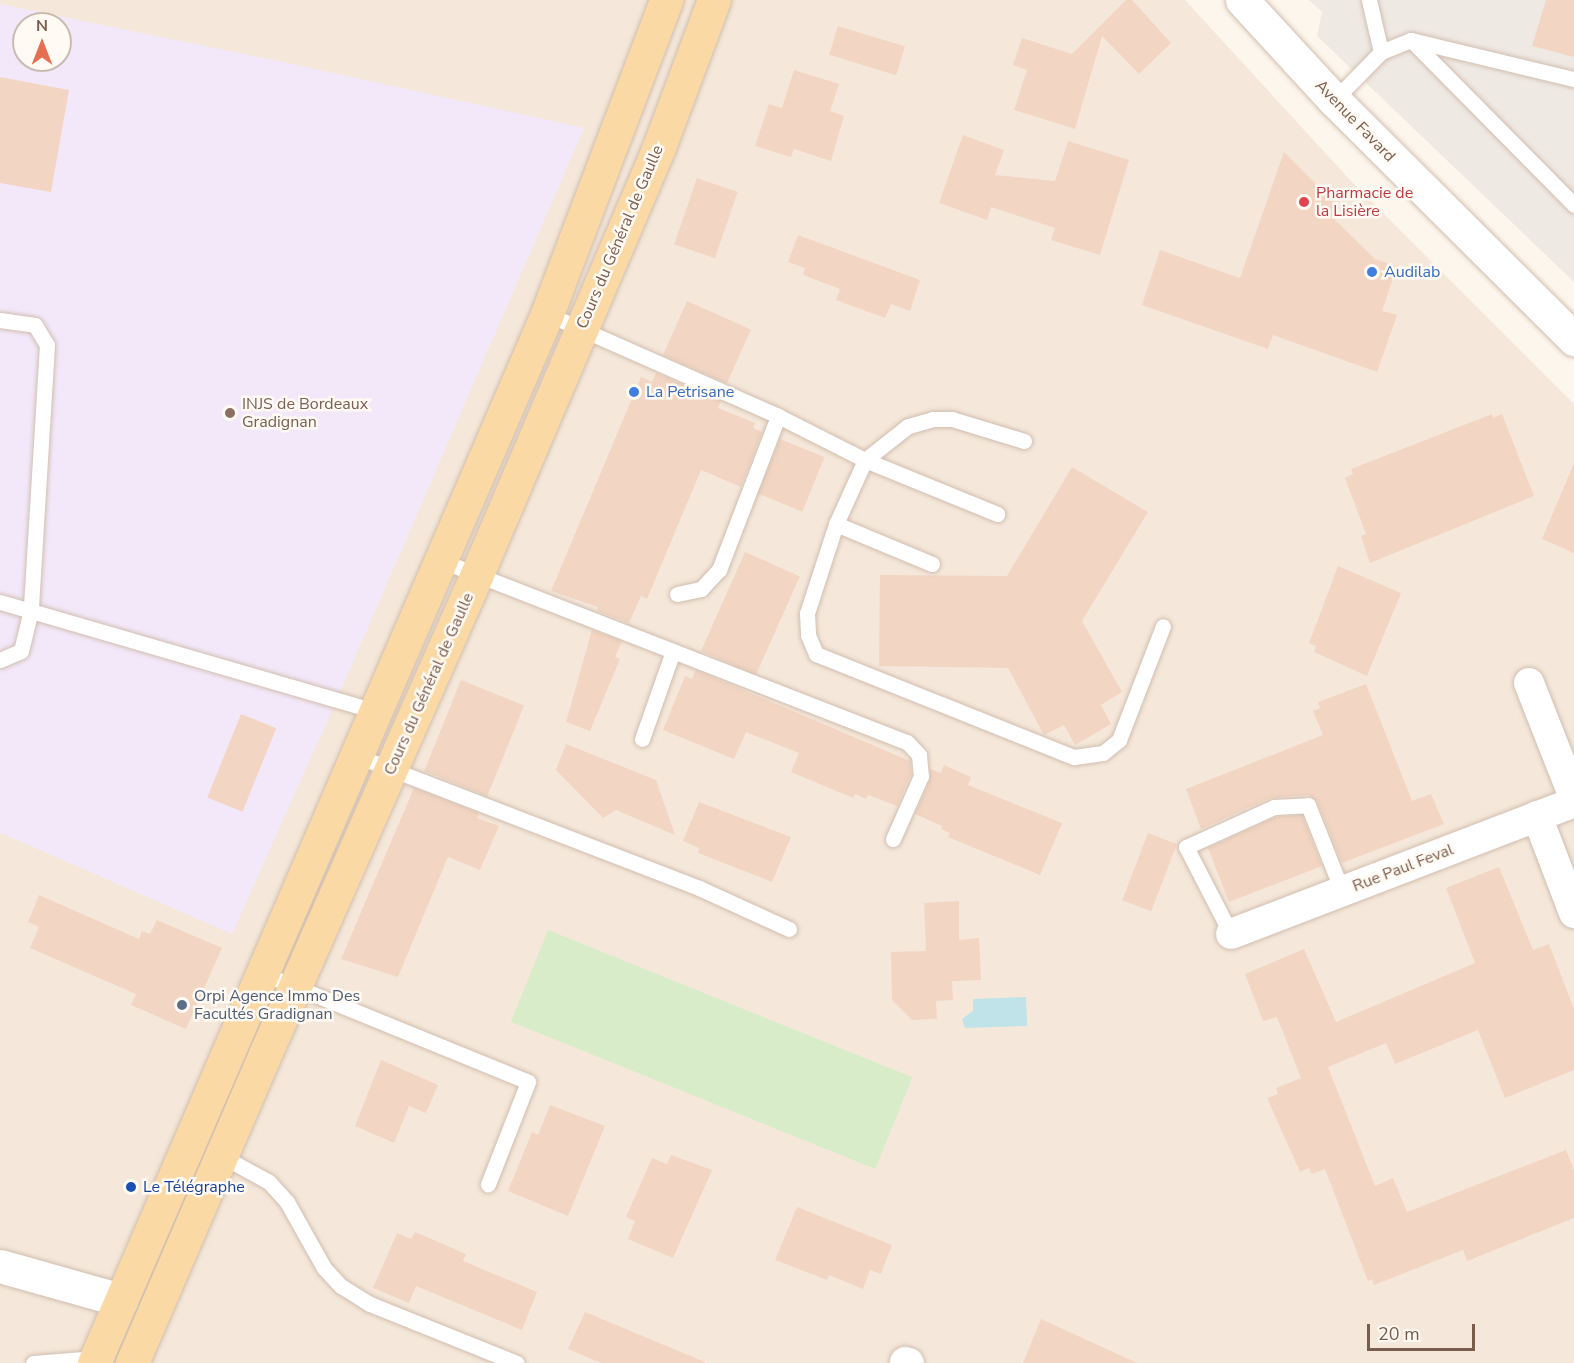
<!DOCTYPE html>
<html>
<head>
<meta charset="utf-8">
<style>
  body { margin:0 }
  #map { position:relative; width:1574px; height:1363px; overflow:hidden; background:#fdf6ec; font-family:"Nunito Sans",sans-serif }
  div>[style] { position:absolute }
  .residential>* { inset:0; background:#f5e8da }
  .industrial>* { inset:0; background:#efe9e4 }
  .education>* { inset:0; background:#f3e8fa }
  .green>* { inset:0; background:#d8ecc9; transform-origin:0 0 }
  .water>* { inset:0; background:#bfe3e8 }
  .building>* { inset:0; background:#f3d5c3; transform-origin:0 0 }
  .roads { filter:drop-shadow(0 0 2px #d1beb0) drop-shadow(0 0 2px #d1beb0) }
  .service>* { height:15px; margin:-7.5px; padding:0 7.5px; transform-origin:7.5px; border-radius:7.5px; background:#fff }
  .minor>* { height:30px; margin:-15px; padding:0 15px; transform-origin:15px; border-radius:15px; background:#fff }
  .tertiary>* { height:33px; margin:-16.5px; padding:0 16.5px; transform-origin:16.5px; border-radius:16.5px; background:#fff }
  .primary>* { height:33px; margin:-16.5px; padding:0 16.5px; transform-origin:16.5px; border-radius:16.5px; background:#fbd9a5 }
  .dots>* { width:16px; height:16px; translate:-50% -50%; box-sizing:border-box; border:3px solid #fffaf3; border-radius:50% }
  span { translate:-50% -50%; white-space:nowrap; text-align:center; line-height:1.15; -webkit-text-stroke:5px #fffaf3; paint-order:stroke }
  .street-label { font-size:16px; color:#7a5c4d }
  .health-label { font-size:16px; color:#be3a42 }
  .left { translate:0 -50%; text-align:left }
  .shop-label { font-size:16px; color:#366cbe }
  .education-label { font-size:16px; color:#785e54 }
  .service-label { font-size:16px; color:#4e5e75 }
  .transit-label { font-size:16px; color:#164399 }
  .north { position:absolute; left:12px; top:12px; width:60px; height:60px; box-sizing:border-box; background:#fffaf3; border:2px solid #cabbb1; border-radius:50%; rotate:0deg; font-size:16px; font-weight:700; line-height:24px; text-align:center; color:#7a5c4d }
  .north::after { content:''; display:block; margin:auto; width:21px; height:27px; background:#e76f51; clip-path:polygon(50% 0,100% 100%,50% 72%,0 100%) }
  .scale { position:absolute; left:1367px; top:1324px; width:108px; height:27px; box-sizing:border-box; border:3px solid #7a5c4d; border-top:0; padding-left:8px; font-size:18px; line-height:21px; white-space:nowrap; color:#7a5c4d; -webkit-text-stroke:4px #fffaf3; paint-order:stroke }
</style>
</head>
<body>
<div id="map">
  <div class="residential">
    <div style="clip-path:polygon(evenodd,0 0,1185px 0,1352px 182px,1574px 404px,1574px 1363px,0 1363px,0 0,24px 24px,60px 24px,60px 60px,24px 60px,24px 24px)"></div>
  </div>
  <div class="industrial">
    <div style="clip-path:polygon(1309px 0,1574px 0,1574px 282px,1317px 36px,1322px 12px)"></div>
  </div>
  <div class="education">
    <div style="clip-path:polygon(evenodd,0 4px,292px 64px,584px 128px,337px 699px,232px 934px,1px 833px,0 835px,0 4px,24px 24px,60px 24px,60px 60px,24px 60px,24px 24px)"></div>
  </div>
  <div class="green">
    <div style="left:548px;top:930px;width:393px;height:99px;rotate:22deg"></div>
  </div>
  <div class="water">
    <div style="clip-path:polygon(1026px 997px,1027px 1026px,965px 1028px,962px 1019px,973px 1011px,973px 999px)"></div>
  </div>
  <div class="building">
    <div style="clip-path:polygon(1126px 0,1132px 0,1171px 43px,1139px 74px,1102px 36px,1075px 129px,1014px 110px,1027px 70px,1013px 65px,1022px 38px,1072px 54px)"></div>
    <div style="clip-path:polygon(1546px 0,1574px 0,1574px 57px,1532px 46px)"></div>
    <div style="left:838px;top:26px;width:70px;height:30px;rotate:17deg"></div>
    <div style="clip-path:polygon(794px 70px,839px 84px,830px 111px,844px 116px,831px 161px,794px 149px,791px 157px,755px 146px,769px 104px,782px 108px)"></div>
    <div style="clip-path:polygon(0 77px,69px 90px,51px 192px,0 183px)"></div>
    <div style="clip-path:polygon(963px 135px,1004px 150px,995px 175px,1055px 181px,1068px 141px,1129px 160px,1100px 255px,1051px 240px,1055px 228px,991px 207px,987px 220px,939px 203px)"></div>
    <div style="clip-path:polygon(1284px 152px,1339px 207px,1335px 220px,1375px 259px,1397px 266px,1382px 311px,1397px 315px,1377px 372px,1273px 335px,1268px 349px,1142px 305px,1160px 250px,1240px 278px)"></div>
    <div style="left:697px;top:178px;width:43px;height:70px;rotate:19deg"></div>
    <div style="clip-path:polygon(798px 235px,920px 280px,910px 311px,891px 304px,885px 318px,836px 300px,840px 289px,803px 275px,805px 268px,788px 262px)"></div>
    <div style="left:687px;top:301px;width:70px;height:59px;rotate:24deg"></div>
    <div style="clip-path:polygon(656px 373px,721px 401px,718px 408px,755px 423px,753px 428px,762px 432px,741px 487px,701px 470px,647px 599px,641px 596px,629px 623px,597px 611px,598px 607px,551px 591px,641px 377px,652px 382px)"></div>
    <div style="clip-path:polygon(1492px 414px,1493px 418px,1502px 414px,1534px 496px,1370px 563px,1361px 536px,1366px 534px,1345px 478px,1353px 474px,1351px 469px)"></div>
    <div style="left:780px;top:439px;width:48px;height:59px;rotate:22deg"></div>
    <div style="clip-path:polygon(1574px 463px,1574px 553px,1542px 539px)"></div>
    <div style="clip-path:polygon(1072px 467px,1148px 512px,1082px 621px,1122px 692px,1101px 705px,1111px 724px,1075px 745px,1064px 725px,1044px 735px,1008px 668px,879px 666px,880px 575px,1007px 576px)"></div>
    <div style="left:745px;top:552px;width:60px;height:108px;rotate:24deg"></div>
    <div style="clip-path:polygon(1338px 566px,1401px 593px,1367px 676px,1314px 652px,1316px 646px,1309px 643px)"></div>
    <div style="clip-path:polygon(592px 630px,622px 641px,615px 657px,620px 659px,590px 731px,566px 722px)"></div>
    <div style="clip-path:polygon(696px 670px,910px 761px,911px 774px,897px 806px,868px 795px,866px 799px,855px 794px,853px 798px,791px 772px,799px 753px,746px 732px,734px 759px,663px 730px,685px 676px,692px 679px)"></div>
    <div style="left:461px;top:680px;width:68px;height:98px;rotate:22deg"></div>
    <div style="clip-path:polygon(1366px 684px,1412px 801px,1431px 794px,1444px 824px,1342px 863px,1317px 801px,1308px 795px,1270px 798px,1201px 829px,1186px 789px,1323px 735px,1313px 711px,1320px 708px,1318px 702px)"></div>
    <div style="left:241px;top:714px;width:38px;height:90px;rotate:22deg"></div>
    <div style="clip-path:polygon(566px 744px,656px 780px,675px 835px,616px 810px,603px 818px,556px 770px)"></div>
    <div style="clip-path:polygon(944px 765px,971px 777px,968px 785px,1062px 823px,1040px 875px,948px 837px,950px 833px,941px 829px,942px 826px,915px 814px,930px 780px,930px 769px,941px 773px)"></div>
    <div style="clip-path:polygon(414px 788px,479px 813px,477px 818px,499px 826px,480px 870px,448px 857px,398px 977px,341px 959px)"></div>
    <div style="clip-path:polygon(699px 802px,791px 837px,772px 882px,698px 853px,699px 848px,683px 841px)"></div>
    <div style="clip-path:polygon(1302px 815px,1322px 866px,1229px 902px,1208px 848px,1276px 817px)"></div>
    <div style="left:1148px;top:833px;width:31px;height:72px;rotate:21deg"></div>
    <div style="clip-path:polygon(1499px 867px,1533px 950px,1549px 944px,1574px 1009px,1574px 1070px,1505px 1098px,1478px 1030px,1395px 1064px,1386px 1043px,1328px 1067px,1375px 1186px,1393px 1178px,1407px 1212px,1566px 1150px,1574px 1170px,1574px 1218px,1467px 1261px,1463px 1250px,1374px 1285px,1372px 1279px,1368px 1281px,1325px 1169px,1312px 1174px,1309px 1168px,1300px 1172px,1267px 1098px,1278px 1094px,1276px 1088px,1301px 1078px,1277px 1017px,1263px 1021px,1245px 974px,1304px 949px,1336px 1022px,1475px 963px,1446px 888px)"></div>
    <div style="clip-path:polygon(39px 895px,139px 939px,142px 931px,150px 934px,157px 920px,222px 948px,186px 1029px,131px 1005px,136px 994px,30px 948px,39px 927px,28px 922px)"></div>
    <div style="clip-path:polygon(959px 901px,959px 940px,979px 938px,981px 980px,952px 981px,953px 1000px,936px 1001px,937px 1019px,912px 1020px,892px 1000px,891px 952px,926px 951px,924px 903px)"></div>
    <div style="clip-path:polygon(381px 1060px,438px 1085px,426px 1113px,409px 1106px,394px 1143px,355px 1126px)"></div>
    <div style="clip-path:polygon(550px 1105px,605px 1126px,568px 1216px,508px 1191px,532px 1132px,538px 1135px)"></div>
    <div style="clip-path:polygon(671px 1155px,712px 1170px,673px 1258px,628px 1239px,635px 1221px,626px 1217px,652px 1158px,667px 1164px)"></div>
    <div style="clip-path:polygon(797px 1207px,892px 1245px,881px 1274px,870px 1270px,863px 1289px,829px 1275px,827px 1280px,775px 1260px)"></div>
    <div style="clip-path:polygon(415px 1232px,466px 1254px,463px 1261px,537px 1292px,522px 1330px,416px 1286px,409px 1303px,373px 1288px,397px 1233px,411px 1239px)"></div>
    <div style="clip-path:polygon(585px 1312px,705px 1362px,705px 1363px,601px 1363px,568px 1349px)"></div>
    <div style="clip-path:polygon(1041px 1319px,1137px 1363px,1023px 1363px)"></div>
  </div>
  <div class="roads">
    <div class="service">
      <div style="left:1369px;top:0;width:53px;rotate:77deg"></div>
      <div style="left:1411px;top:40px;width:232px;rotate:45.3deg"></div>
      <div style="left:1334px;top:100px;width:67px;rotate:-45.6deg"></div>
      <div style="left:1381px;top:52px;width:32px;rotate:-22deg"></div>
      <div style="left:1411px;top:40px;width:168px;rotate:13.5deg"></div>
      <div style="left:547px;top:314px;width:253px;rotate:23.8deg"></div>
      <div style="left:778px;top:416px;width:97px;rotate:26.8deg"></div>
      <div style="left:865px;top:460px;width:143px;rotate:22.2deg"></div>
      <div style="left:0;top:320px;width:35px;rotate:8deg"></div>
      <div style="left:35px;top:325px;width:23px;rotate:59deg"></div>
      <div style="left:47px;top:345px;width:265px;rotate:93.5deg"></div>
      <div style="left:31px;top:610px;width:42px;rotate:103.7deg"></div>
      <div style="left:21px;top:651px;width:23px;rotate:157deg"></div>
      <div style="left:1024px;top:441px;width:75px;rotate:-163deg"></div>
      <div style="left:952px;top:419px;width:19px;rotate:180deg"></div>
      <div style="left:933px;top:419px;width:26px;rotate:164deg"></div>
      <div style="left:908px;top:426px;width:55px;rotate:141.7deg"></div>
      <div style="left:865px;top:460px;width:70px;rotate:114.4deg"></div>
      <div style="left:836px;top:524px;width:94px;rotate:108deg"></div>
      <div style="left:807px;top:613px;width:22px;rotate:87deg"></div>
      <div style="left:808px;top:635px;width:21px;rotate:67deg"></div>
      <div style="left:816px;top:654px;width:278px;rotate:21.8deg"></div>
      <div style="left:1074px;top:757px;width:29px;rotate:-8deg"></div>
      <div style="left:1103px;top:753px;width:21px;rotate:-39deg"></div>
      <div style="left:1119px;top:740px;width:122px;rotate:-68.9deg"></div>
      <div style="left:836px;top:524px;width:104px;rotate:22.6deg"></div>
      <div style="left:442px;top:561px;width:499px;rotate:21.3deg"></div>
      <div style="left:907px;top:742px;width:18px;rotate:47deg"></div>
      <div style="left:919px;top:755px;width:21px;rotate:85deg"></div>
      <div style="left:921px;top:776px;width:69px;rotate:114deg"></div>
      <div style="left:677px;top:594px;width:25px;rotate:-12deg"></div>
      <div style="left:701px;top:589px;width:26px;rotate:-47deg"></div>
      <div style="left:719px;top:570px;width:165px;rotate:-69deg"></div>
      <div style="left:0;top:602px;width:391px;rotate:16.2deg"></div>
      <div style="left:642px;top:739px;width:93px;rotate:-70.6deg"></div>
      <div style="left:357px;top:756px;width:367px;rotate:21.1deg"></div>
      <div style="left:699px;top:888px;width:99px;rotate:24.5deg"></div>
      <div style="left:1231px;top:934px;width:98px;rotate:-117.3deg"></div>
      <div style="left:1186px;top:847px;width:97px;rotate:-24.4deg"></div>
      <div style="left:1274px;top:807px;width:34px;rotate:-3deg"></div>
      <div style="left:1308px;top:805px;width:92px;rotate:68.4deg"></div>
      <div style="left:264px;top:974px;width:285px;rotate:22.2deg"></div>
      <div style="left:528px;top:1082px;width:110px;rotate:111.4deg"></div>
      <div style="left:218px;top:1154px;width:58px;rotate:28.8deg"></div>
      <div style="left:269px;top:1182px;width:27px;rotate:48deg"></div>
      <div style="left:287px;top:1202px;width:76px;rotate:60.7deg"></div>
      <div style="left:324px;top:1268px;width:25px;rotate:47deg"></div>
      <div style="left:341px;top:1286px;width:34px;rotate:32deg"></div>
      <div style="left:370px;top:1304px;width:158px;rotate:21.9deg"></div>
      <div style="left:33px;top:1363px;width:63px;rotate:-4.5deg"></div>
    </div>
    <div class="minor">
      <div style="left:1529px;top:683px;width:123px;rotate:68.5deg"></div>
      <div style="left:1537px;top:816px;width:104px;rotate:69.1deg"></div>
      <div style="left:1231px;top:934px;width:368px;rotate:-21deg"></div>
      <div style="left:905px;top:1362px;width:4px;rotate:14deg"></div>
    </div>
    <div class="tertiary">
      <div style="left:1242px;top:0;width:136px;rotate:47.4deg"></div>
      <div style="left:1334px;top:100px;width:339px;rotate:44.9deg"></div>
      <div style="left:0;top:1266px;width:126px;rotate:15.7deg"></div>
    </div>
    <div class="primary">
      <div style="left:94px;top:1363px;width:1143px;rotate:-66.64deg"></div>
      <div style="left:547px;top:314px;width:336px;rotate:-69.2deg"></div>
      <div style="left:132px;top:1363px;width:339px;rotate:-66.7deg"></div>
      <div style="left:266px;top:1052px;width:522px;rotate:-66.18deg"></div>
      <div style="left:477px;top:574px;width:464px;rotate:-66.9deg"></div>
      <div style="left:659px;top:147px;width:157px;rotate:-69.5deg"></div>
    </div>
  </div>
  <div class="dots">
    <div style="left:1304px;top:202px;background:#e0444e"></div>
    <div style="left:1372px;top:272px;background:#3f7fe0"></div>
    <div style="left:634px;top:392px;background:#3f7fe0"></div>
    <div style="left:230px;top:413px;background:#8d6e63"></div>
    <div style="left:182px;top:1005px;background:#5c6f8a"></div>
    <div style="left:131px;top:1187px;background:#1a4fb4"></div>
  </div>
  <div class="street-label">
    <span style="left:1355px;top:121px;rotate:46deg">Avenue Favard</span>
    <span style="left:620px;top:237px;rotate:-67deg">Cours du Général de Gaulle</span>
    <span style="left:429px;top:684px;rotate:-66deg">Cours du Général de Gaulle</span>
    <span style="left:1403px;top:868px;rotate:-21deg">Rue Paul Feval</span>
  </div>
  <div class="health-label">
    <span class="left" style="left:1316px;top:202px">Pharmacie de<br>la Lisière</span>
  </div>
  <div class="shop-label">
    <span class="left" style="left:1384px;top:272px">Audilab</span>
    <span class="left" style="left:646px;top:392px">La Petrisane</span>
  </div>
  <div class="education-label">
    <span class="left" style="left:242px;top:413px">INJS de Bordeaux<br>Gradignan</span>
  </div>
  <div class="service-label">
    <span class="left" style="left:194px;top:1005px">Orpi Agence Immo Des<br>Facultés Gradignan</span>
  </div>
  <div class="transit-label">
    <span class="left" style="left:143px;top:1187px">Le Télégraphe</span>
  </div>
  <div class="north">N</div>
  <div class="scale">20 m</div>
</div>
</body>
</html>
